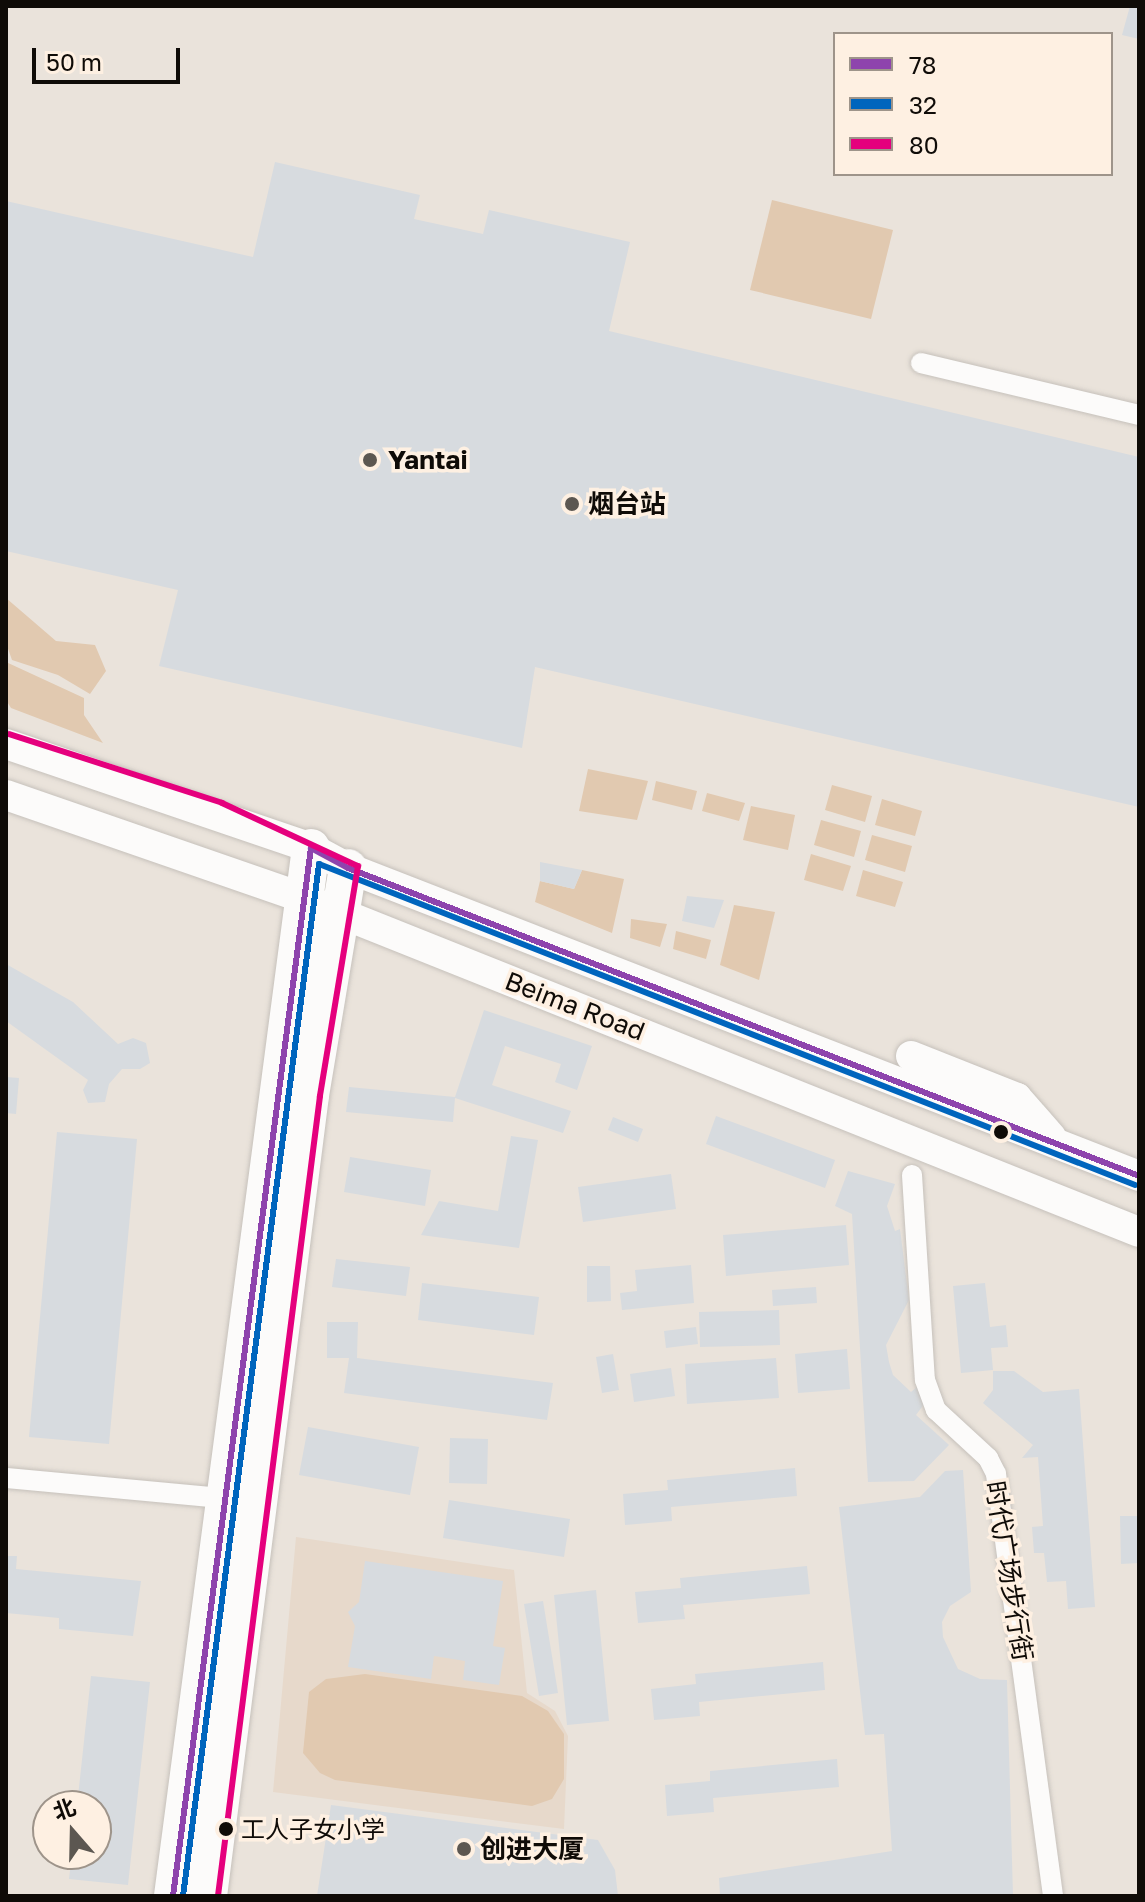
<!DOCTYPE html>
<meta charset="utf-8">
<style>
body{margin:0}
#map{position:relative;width:1145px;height:1902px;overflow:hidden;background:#eae3db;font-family:"Golos Text","Noto Sans SC",sans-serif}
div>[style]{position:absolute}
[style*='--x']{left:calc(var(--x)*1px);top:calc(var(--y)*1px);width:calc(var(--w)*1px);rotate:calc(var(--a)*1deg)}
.built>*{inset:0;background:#e7d9cb}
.green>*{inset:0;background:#e1c9b0}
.building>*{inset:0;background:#d7dbdf}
.roads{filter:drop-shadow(0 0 2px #c6c1bb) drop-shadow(0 0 2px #c6c1bb)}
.street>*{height:20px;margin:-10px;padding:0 10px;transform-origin:10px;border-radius:10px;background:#fcfbfa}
.secondary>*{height:30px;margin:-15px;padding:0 15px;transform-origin:15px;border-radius:15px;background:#fcfbfa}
.highway>*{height:38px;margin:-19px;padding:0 19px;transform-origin:19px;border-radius:19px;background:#fcfbfa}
.bus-1>*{height:6px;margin:-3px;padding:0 3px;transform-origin:3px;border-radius:3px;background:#8e44ad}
.bus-2>*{height:6px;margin:-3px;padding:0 3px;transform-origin:3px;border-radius:3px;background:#0065bd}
.bus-3>*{height:6px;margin:-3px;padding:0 3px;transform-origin:3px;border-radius:3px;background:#e5007d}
.dots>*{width:22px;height:22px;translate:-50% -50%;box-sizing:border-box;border:4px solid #fef0e2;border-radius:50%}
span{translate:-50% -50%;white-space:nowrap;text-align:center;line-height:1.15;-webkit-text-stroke:7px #fef0e2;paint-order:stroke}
.bus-label{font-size:24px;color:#0f0b07}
.left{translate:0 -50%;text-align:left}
.poi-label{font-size:26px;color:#0f0b07;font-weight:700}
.street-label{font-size:26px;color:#0f0b07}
.frame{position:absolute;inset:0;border:8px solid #0f0b07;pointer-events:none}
.legend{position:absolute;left:833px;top:32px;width:280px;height:144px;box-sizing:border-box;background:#fef0e2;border:2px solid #9e948a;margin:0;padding:10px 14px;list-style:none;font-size:24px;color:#0f0b07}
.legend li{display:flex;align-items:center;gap:16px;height:40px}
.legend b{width:40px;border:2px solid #9e948a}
.north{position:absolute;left:32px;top:1790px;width:80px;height:80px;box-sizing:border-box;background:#fef0e2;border:2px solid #9e948a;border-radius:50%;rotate:340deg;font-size:22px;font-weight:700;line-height:32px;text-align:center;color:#0f0b07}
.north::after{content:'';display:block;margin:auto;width:28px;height:36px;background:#5c5751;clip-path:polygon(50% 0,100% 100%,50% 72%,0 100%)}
.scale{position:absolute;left:32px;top:48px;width:148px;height:36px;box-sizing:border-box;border:4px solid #0f0b07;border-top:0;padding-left:10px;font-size:24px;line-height:28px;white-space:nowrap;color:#0f0b07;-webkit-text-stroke:6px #fef0e2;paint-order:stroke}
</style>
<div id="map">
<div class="built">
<i style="clip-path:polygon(296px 1537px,514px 1570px,527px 1693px,555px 1711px,568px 1736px,564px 1829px,273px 1792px)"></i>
</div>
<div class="green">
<i style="clip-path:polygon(772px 200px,893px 230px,871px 319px,750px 290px)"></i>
<i style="clip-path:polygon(6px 598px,56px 641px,95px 645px,106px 671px,90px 694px,58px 675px,12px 660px,6px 643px)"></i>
<i style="clip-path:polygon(6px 662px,84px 698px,84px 715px,103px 743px,11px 708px,6px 700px)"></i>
<i style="clip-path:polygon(588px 769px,648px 781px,637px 820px,579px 811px)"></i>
<i style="clip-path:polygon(656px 781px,697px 791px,692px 810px,652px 800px)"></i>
<i style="clip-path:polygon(832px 785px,872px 796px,865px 822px,825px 810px)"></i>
<i style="clip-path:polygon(707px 793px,745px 803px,739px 821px,702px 811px)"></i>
<i style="clip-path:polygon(882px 799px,922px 811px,915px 836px,875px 825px)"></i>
<i style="clip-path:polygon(751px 806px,795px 815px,788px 850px,743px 840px)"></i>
<i style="clip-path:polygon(821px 820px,861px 831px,854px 857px,814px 845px)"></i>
<i style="clip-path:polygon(872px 835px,912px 846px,905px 872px,865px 860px)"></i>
<i style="clip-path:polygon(811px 854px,851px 866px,843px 891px,804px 880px)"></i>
<i style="clip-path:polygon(582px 870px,624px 879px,612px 933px,535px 902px,540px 881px,574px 889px)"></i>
<i style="clip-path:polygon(863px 870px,903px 882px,895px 907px,856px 896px)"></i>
<i style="clip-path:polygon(734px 905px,775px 912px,759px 980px,720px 965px)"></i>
<i style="clip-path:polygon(631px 919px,667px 924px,660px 947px,630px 938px)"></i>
<i style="clip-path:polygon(676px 931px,711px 940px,706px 959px,673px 949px)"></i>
<i style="clip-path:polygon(365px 1674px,522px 1696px,548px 1711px,564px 1734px,564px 1779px,552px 1799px,532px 1806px,335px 1780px,320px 1773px,303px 1753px,309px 1692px,326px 1679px)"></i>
</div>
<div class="building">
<i style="clip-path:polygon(1130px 6px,1139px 6px,1139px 39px,1122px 35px)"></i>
<i style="clip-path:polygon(275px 162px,420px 195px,414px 219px,483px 234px,489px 210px,630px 242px,609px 331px,1139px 457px,1139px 807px,535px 667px,522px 748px,159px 666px,178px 590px,6px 551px,6px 201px,253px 257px)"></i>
<i style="clip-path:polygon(540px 862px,582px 870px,574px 889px,540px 881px)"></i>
<i style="clip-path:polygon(687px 896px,724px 900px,714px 928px,682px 921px)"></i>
<i style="clip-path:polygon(6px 964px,73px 1002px,118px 1044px,133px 1038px,146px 1043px,150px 1063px,140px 1069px,122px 1069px,109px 1084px,105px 1102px,88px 1103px,83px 1090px,88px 1080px,6px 1021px)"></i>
<i style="clip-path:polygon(484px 1010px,592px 1046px,577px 1090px,555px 1082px,561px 1064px,505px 1046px,492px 1085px,571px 1111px,563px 1133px,455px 1098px,453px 1122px,346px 1112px,349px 1087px,455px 1097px)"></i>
<i style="clip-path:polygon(6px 1077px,19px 1078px,16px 1114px,6px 1113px)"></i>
<i style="clip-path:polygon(716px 1116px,835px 1160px,825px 1188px,706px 1144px)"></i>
<i style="clip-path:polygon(613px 1117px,643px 1129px,638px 1142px,608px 1130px)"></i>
<i style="clip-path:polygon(57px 1132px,137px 1139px,109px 1444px,29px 1437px)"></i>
<i style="clip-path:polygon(511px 1136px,538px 1140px,519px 1248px,421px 1235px,439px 1201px,498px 1211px)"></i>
<i style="clip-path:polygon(350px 1157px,431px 1170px,425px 1206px,344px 1192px)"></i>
<i style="clip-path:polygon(848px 1171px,895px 1184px,887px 1206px,895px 1231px,900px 1229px,909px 1300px,886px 1345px,889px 1362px,893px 1375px,911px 1392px,917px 1387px,927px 1400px,916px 1415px,949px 1445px,914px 1481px,868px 1482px,852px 1214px,835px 1206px)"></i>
<i style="clip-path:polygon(671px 1174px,676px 1209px,583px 1222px,578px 1187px)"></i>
<i style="clip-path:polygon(846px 1225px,849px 1265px,726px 1276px,723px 1235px)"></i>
<i style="clip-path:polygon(336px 1259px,410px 1267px,406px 1296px,332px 1287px)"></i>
<i style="clip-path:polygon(691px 1265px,694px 1303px,622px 1310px,620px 1293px,637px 1291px,635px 1270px)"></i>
<i style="clip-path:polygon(587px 1266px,610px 1266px,611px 1301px,587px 1302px)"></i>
<i style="clip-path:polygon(422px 1283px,539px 1297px,534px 1335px,418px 1320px)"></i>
<i style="clip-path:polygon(985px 1283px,990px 1327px,1006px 1325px,1008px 1347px,991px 1348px,993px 1370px,961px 1373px,953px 1286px)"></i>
<i style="clip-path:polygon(816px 1287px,817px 1303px,773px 1306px,772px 1290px)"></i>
<i style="clip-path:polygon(779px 1310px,780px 1345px,700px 1347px,699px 1312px)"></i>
<i style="clip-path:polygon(327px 1322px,358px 1322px,357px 1358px,553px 1383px,547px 1420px,344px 1393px,349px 1358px,327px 1358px)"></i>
<i style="clip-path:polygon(696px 1327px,698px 1344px,666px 1348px,664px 1331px)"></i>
<i style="clip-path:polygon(847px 1349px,850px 1389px,798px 1393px,795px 1354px)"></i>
<i style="clip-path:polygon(613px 1354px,619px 1390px,602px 1393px,596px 1357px)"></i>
<i style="clip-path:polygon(776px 1358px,779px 1398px,687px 1404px,685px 1364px)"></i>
<i style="clip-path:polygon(671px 1368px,675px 1396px,634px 1402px,630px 1374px)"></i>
<i style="clip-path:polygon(993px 1371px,1014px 1371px,1043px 1392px,1079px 1389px,1095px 1607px,1068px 1609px,1066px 1581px,1047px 1582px,1044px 1553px,1034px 1553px,1032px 1527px,1043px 1526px,1038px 1457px,1022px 1458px,1033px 1445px,983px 1403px,993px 1390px)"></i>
<i style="clip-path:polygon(308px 1427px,419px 1447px,410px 1495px,299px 1475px)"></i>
<i style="clip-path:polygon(450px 1438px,488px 1439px,487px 1484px,449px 1483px)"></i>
<i style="clip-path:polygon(795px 1468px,797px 1496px,671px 1507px,672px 1521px,625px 1525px,623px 1494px,668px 1490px,667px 1480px)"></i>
<i style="clip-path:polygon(963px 1470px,971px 1592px,950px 1606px,942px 1622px,943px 1637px,958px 1669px,980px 1679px,1007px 1680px,1013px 1896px,720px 1896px,719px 1878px,892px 1851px,884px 1734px,865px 1735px,839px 1507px,920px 1497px,945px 1471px)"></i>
<i style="clip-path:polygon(449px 1500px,570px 1519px,564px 1557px,443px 1538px)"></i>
<i style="clip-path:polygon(1120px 1516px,1139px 1516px,1139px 1563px,1121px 1564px)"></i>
<i style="clip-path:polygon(6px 1556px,17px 1556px,16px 1569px,141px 1581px,133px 1636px,59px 1629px,59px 1618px,6px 1613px)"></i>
<i style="clip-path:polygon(365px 1561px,503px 1581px,493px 1646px,505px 1648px,499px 1685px,463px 1680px,465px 1661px,434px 1656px,431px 1679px,348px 1667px,355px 1626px,348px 1612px,359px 1602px)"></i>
<i style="clip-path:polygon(807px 1566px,810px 1594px,683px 1605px,685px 1619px,638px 1623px,635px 1592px,681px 1588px,680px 1578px)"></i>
<i style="clip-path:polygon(596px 1590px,609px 1721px,567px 1725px,554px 1595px)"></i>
<i style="clip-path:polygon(543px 1601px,558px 1693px,539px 1696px,524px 1604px)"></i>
<i style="clip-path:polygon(823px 1662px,825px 1690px,699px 1702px,700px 1716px,654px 1720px,651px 1689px,696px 1684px,695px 1674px)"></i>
<i style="clip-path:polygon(91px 1676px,150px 1682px,128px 1885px,69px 1879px,72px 1854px,96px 1854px,96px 1806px,77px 1806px)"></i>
<i style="clip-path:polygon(837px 1759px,839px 1787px,713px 1798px,714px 1812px,667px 1816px,665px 1785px,710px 1781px,710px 1771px)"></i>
<i style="clip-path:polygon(331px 1805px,598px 1840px,615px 1870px,618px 1896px,317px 1896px)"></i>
</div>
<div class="roads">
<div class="street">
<i style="--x:921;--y:363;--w:224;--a:13.4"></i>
<i style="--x:912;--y:1175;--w:205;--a:86.4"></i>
<i style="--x:925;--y:1380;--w:32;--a:70"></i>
<i style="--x:936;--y:1410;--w:71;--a:42.7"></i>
<i style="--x:988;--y:1458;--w:18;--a:63"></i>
<i style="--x:996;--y:1474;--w:426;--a:82.3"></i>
<i style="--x:6;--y:1478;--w:217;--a:5.3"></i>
</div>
<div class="secondary">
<i style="--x:6;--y:744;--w:322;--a:18.8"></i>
<i style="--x:311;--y:848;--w:42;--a:28.4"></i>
<i style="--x:348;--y:868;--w:849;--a:21.27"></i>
<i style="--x:6;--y:795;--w:311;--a:19.1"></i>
<i style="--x:300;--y:897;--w:903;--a:21.77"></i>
<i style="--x:911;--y:1056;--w:114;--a:21.6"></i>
<i style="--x:1017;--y:1098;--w:52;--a:48.9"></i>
</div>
<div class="highway">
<i style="--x:173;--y:1896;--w:1057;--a:-82.5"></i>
<i style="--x:208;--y:1896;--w:807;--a:-82.74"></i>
<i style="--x:310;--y:1095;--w:230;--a:-80.5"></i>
</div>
</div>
<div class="bus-1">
<i style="--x:173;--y:1896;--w:1057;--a:-82.5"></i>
<i style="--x:311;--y:848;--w:42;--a:28.4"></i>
<i style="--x:348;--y:868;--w:849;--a:21.27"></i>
</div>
<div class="bus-2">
<i style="--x:183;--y:1896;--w:1041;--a:-82.49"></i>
<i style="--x:319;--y:864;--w:877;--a:21.47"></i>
</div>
<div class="bus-3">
<i style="--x:9;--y:734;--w:224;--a:17.9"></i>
<i style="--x:222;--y:803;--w:150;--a:24.9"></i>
<i style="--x:358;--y:866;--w:233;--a:99.4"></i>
<i style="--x:320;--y:1096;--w:806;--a:97.27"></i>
</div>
<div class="dots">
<i style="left:370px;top:460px;background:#5c5751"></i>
<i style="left:572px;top:504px;background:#5c5751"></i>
<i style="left:1001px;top:1132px;background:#0f0b07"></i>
<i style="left:226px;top:1829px;background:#0f0b07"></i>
<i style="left:464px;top:1849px;background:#5c5751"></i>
</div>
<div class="bus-label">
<span class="left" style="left:241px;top:1829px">工人子女小学</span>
</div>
<div class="poi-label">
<span class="left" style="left:388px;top:460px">Yantai</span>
<span class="left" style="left:588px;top:504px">烟台站</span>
<span class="left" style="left:480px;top:1849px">创进大厦</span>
</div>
<div class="street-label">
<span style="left:575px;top:1006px;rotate:21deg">Beima Road</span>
<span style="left:1009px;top:1571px;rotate:81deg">时代广场步行街</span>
</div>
<div class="frame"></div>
<ul class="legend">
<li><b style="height:10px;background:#8e44ad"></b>78</li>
<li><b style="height:10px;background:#0065bd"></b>32</li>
<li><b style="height:10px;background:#e5007d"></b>80</li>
</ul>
<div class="north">北</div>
<div class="scale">50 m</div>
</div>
